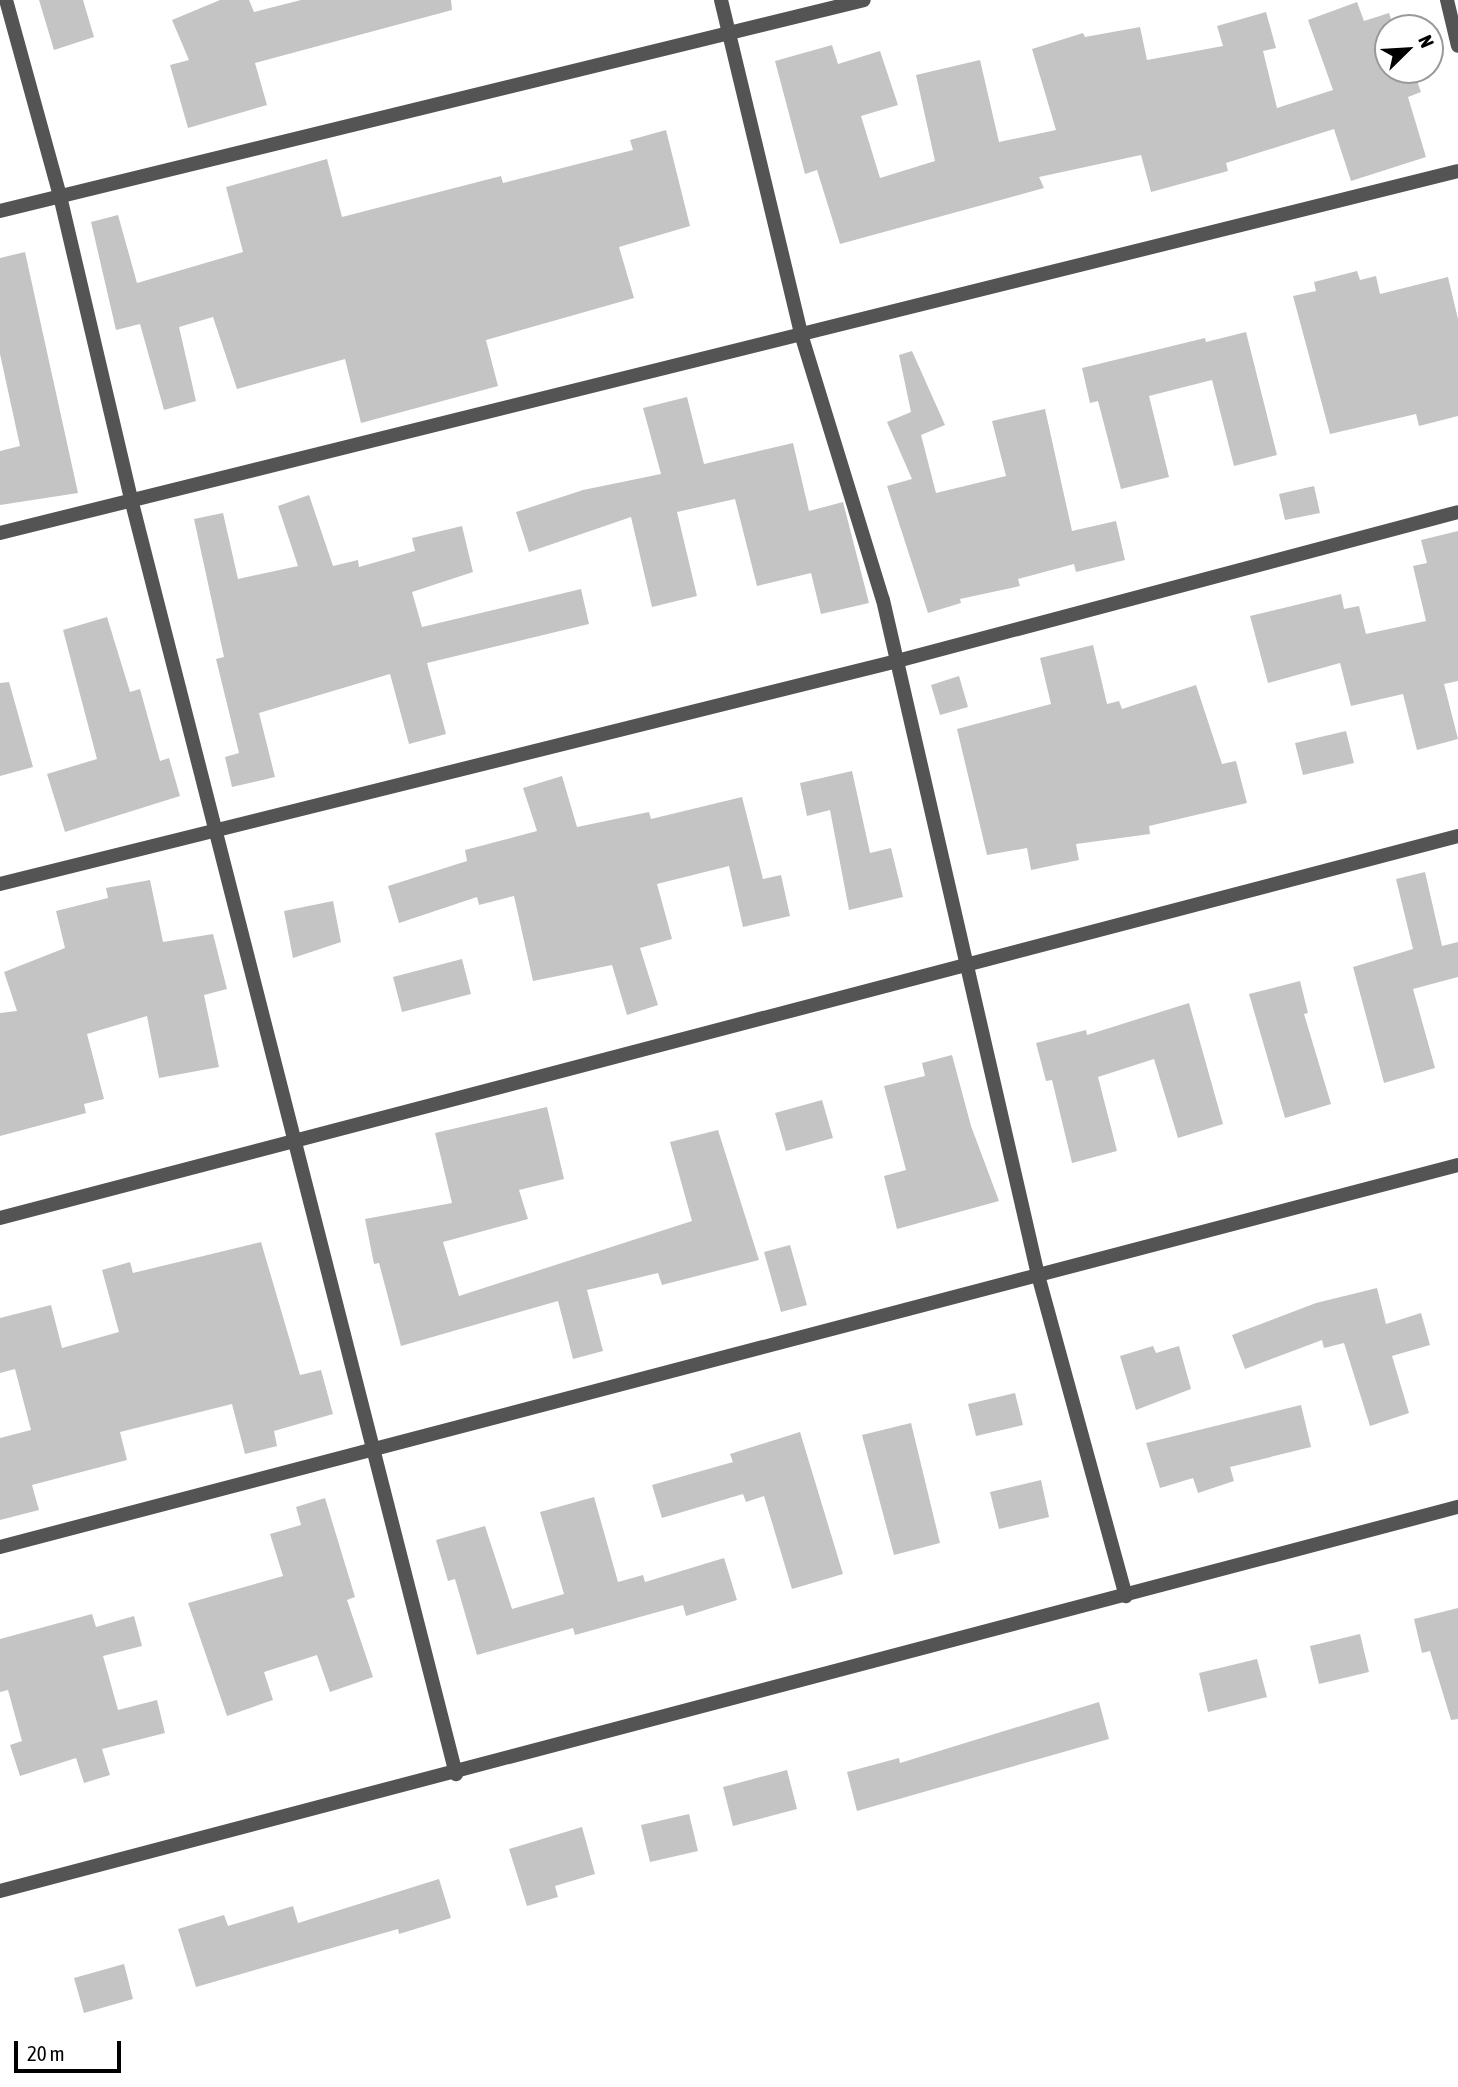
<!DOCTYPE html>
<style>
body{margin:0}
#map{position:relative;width:1458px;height:2087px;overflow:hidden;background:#fff;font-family:"Asap Condensed",sans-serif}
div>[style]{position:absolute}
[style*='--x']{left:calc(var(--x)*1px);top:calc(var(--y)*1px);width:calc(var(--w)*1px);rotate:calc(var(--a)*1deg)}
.building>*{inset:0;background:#c4c4c4}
.minor>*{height:14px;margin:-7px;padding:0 7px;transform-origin:7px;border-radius:7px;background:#545454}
span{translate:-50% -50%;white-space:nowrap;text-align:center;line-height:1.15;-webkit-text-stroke:6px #fff;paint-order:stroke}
.north{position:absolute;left:1374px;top:14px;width:70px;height:70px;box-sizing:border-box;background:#fff;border:2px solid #999;border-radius:50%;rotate:66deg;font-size:19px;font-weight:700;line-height:28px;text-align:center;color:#000}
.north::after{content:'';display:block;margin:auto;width:24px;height:32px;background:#000;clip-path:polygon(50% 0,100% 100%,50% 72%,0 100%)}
.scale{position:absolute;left:14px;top:2041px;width:107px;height:32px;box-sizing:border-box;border:4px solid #000;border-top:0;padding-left:9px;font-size:21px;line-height:24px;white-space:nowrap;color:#000;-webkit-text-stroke:5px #fff;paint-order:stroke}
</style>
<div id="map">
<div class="building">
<i style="clip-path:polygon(39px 0,83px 0,94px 37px,54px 50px)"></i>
<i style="clip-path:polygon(220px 0,249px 0,254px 12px,301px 0,451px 0,452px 10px,255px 63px,267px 105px,188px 128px,170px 65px,189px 60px,172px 20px)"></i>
<i style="clip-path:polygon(1357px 2px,1364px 21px,1389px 13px,1394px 28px,1388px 28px,1388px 70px,1413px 70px,1421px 92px,1408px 97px,1426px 157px,1351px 181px,1334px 129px,1226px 163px,1228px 171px,1151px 192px,1141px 155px,1039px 177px,1044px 188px,840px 244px,817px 170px,805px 174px,775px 61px,832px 45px,838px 64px,880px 51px,898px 105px,861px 116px,880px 178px,935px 161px,916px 75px,980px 60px,999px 142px,1056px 130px,1032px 49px,1083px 33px,1085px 37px,1140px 27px,1147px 60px,1223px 46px,1217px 26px,1266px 12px,1276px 48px,1263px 51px,1277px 108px,1333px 90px,1308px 20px)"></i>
<i style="clip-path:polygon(666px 130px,690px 226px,619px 247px,634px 298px,486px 340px,498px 386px,361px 423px,345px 359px,237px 389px,213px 317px,179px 327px,196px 401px,164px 410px,140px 324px,116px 330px,91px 222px,118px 215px,137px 283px,243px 252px,226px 187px,327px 159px,342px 217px,501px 176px,503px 183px,633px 150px,630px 140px)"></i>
<i style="clip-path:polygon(25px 252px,78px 493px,0 505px,0 451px,20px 446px,0 354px,0 258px)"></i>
<i style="clip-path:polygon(1357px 271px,1360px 280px,1376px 276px,1380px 294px,1448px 277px,1458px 319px,1458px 416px,1419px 426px,1416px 414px,1330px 434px,1293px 296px,1316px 291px,1314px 282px)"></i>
<i style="clip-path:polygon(1246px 332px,1277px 455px,1234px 466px,1212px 380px,1149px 396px,1169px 477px,1121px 489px,1098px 401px,1090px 403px,1082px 368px,1205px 338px,1206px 342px)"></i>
<i style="clip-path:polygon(912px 351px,945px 425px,921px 435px,936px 493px,1006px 476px,992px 421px,1045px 409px,1072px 531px,1116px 521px,1125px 560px,1076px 572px,1074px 564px,1018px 579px,1020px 586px,960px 599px,961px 603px,928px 613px,887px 486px,912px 479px,887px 422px,911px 412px,899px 355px)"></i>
<i style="clip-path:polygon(687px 397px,704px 464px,793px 443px,809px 511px,843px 502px,869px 603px,821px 614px,811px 573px,757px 586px,735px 499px,677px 512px,697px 596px,652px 607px,631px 517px,529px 552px,516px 512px,583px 490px,661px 474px,643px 408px)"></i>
<i style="clip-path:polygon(1314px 486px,1320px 513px,1285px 520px,1279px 494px)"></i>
<i style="clip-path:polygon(309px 495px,333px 566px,358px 560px,359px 567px,415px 551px,412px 538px,462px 526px,473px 572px,412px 592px,422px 627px,581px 589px,589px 624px,427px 663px,446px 734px,409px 744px,390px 674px,259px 713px,275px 777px,232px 787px,225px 757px,239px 753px,216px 659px,224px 657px,194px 519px,223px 513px,238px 579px,298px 566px,278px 506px)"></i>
<i style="clip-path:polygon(1458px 531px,1458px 681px,1444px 684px,1458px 739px,1417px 750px,1403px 694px,1351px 706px,1340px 663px,1268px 683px,1250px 616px,1341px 594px,1344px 609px,1359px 606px,1366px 634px,1426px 621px,1413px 566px,1427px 563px,1421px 540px)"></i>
<i style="clip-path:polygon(107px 617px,130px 692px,140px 689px,160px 761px,169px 758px,180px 796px,65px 832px,47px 774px,97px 759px,63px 630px)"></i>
<i style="clip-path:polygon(1093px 645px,1107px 704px,1119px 701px,1122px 709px,1196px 685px,1222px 764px,1236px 761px,1247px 803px,1149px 826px,1150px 834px,1076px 844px,1079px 860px,1031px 870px,1027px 848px,987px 855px,957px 729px,1051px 704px,1040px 658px)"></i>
<i style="clip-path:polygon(959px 676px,968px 707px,940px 715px,931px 685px)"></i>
<i style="clip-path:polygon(9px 682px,33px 767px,0 776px,0 683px)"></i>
<i style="clip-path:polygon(1346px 731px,1354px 763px,1303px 775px,1295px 743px)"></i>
<i style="clip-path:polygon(852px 771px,870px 853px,891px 848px,903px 897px,849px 910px,830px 810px,807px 816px,800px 783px)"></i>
<i style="clip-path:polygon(562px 776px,577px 827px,649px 812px,651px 819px,742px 797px,763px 879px,781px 875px,790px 916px,743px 927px,729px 866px,657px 884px,672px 939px,640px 948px,658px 1005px,627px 1015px,612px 965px,533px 981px,514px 896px,479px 905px,477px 897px,399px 923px,388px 886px,467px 861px,465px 850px,537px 831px,523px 788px)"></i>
<i style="clip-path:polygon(1425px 872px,1442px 946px,1458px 942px,1458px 977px,1413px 989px,1435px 1068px,1384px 1083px,1353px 967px,1413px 949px,1396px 879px)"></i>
<i style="clip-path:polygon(150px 880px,163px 942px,213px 934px,227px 989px,204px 995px,219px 1067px,159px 1078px,147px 1016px,87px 1034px,104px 1099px,84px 1104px,86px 1113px,0 1136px,0 1013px,17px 1011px,4px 972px,65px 948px,56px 911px,108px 898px,106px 888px)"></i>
<i style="clip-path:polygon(333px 901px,341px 942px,293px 958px,284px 911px)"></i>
<i style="clip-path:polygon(462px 959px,471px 994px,402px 1012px,393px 977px)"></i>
<i style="clip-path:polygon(1300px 981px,1308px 1013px,1304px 1014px,1331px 1104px,1285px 1118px,1249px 994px)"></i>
<i style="clip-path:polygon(1189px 1003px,1223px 1124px,1178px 1138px,1154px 1059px,1098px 1077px,1117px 1151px,1072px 1163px,1052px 1080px,1046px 1081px,1036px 1043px,1086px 1030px,1087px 1035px)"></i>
<i style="clip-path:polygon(952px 1055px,971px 1126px,999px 1201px,897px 1229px,884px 1176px,906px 1170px,884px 1086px,925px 1076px,922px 1063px)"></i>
<i style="clip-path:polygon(822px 1100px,833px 1138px,786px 1151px,775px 1113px)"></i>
<i style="clip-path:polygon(547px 1107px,564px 1179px,519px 1190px,528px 1219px,443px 1242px,459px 1296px,692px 1221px,670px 1142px,718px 1130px,759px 1260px,662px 1285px,658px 1273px,587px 1290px,603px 1351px,573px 1359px,558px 1301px,401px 1346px,379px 1263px,374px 1264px,365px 1219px,452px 1203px,435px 1133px)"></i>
<i style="clip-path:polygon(261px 1242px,300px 1375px,321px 1370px,333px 1414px,274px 1431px,277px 1446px,245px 1454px,232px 1404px,120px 1432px,127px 1460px,32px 1485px,39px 1510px,0 1520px,0 1438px,31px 1430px,15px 1369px,0 1373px,0 1318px,51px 1305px,62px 1348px,119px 1332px,102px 1270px,130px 1262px,133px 1273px)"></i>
<i style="clip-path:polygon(790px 1245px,807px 1305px,781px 1312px,764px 1252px)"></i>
<i style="clip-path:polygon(1377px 1288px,1386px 1324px,1421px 1313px,1430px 1345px,1392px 1356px,1409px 1413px,1370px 1426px,1344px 1343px,1324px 1348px,1322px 1340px,1245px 1369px,1232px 1335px,1316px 1303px)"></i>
<i style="clip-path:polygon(1153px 1346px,1156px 1353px,1179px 1346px,1191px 1389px,1136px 1410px,1120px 1356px)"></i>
<i style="clip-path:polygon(1015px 1393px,1023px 1425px,976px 1436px,968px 1404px)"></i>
<i style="clip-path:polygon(1301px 1405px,1311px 1447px,1230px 1467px,1234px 1481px,1198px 1493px,1193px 1478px,1160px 1488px,1146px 1443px)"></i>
<i style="clip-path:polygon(911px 1423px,940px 1543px,894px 1555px,862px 1435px)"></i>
<i style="clip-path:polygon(800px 1432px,843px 1574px,792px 1589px,764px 1496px,746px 1502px,743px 1494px,662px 1518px,652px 1485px,733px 1462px,730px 1454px)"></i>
<i style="clip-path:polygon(1041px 1480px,1049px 1517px,999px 1529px,990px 1492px)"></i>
<i style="clip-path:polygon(594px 1497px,618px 1582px,643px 1575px,645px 1582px,724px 1558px,737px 1600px,686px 1616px,683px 1605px,575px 1635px,573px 1628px,477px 1655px,455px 1579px,448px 1581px,436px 1540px,485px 1526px,512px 1609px,564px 1594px,540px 1512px)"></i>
<i style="clip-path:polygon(325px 1498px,355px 1597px,347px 1600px,373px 1677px,330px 1692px,317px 1655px,264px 1672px,273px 1700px,227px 1716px,188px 1603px,283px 1576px,270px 1534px,301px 1525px,296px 1507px)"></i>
<i style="clip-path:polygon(1458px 1608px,1458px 1719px,1451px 1720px,1430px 1651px,1422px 1653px,1414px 1619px)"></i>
<i style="clip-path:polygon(92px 1614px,96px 1627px,134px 1616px,142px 1646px,103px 1656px,118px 1710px,157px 1700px,165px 1733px,102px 1749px,110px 1775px,84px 1783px,76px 1758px,20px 1776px,10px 1745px,22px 1741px,8px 1690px,0 1692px,0 1639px)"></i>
<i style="clip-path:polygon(1360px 1634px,1369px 1672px,1319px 1684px,1310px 1646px)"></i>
<i style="clip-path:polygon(1257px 1659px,1267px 1697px,1208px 1712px,1199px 1673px)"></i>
<i style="clip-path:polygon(1099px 1702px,1109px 1739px,857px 1811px,847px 1772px,899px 1758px,900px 1763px)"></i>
<i style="clip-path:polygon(787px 1770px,797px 1809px,733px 1826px,723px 1787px)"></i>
<i style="clip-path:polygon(689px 1814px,698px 1851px,650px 1862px,641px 1825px)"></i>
<i style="clip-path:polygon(582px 1827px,595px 1874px,555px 1886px,558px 1897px,527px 1906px,509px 1849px)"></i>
<i style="clip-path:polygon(439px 1879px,451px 1918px,399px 1934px,398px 1929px,196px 1987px,178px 1929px,224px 1915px,228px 1926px,293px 1906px,298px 1923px)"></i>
<i style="clip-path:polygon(124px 1964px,133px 1999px,84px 2013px,74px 1978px)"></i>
</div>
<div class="minor">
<i style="--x:6;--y:0;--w:203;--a:74.6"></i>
<i style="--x:60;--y:196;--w:311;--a:76.8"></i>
<i style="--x:131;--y:499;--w:1316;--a:75.7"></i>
<i style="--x:721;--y:0;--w:343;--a:76.5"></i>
<i style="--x:801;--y:334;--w:278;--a:72.9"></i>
<i style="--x:883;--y:600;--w:693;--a:77.07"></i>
<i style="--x:1038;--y:1275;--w:333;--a:74.7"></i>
<i style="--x:1447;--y:0;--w:47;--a:76.6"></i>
<i style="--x:0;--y:211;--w:889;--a:-13.72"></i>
<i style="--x:0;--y:533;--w:1502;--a:-13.94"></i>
<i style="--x:0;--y:884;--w:924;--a:-13.96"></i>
<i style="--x:897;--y:661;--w:580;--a:-14.87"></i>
<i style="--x:0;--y:1218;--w:1507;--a:-14.68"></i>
<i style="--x:0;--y:1547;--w:1507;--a:-14.68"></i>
<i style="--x:0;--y:1891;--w:1508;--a:-14.76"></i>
</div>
<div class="north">N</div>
<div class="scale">20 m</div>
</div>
